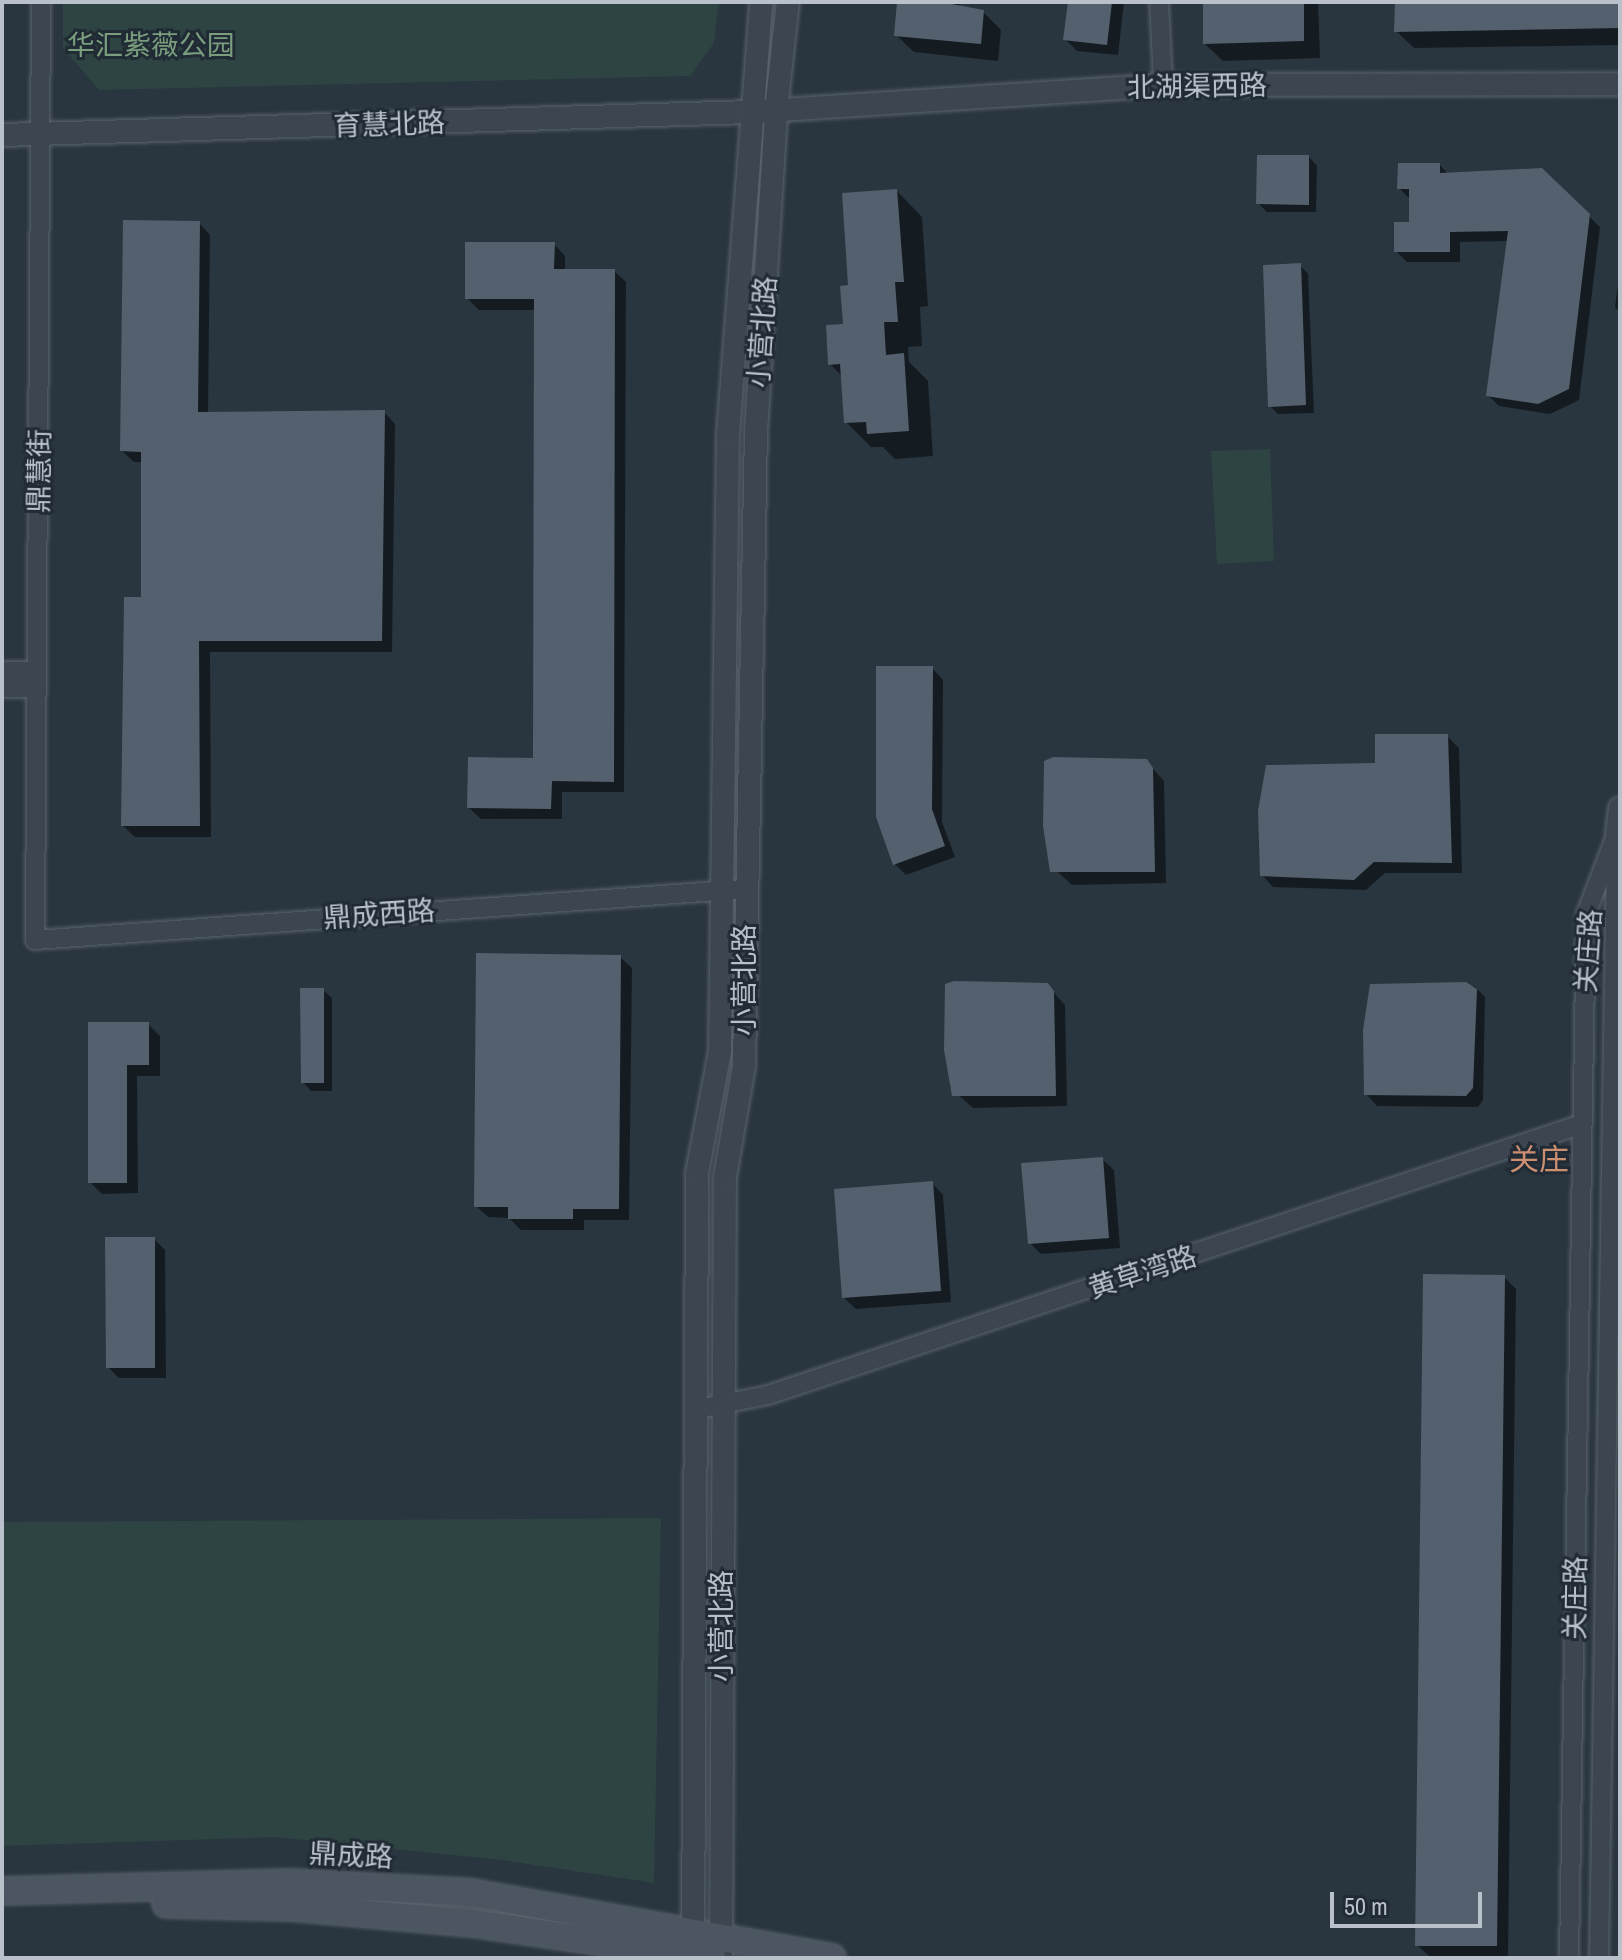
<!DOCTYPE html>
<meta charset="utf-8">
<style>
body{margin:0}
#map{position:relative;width:1622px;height:1960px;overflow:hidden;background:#29353f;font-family:"Archivo Narrow","Noto Sans SC",sans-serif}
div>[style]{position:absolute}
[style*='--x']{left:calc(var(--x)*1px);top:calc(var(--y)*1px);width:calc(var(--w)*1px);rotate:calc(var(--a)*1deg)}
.green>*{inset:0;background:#2e4442}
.shadow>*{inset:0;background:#0007}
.building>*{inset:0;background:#54606d}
.roads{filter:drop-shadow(0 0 2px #5a646d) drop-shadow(0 0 2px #5a646d)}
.minor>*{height:18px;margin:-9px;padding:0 9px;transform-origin:9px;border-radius:9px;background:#3d4650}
.tertiary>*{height:22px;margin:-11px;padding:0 11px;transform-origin:11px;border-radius:11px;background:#3d4650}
.secondary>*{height:26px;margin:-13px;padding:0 13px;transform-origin:13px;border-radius:13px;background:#4b5662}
span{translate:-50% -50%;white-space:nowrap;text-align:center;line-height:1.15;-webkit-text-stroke:6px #212b35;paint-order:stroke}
.park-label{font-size:28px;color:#7a9d7e}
.street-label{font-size:28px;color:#b9c1ca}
.neighbourhood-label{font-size:30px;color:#cd8f71}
.frame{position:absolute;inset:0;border:4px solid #b9c1ca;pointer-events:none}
.scale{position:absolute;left:1330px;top:1892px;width:152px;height:36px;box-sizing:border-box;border:4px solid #b9c1ca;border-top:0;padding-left:10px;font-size:24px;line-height:28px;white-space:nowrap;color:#b9c1ca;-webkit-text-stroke:6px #212b35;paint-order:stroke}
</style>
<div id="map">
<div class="green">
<i style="clip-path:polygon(63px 2px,719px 2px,714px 43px,690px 76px,99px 90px,63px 48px)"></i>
<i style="clip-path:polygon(1270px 449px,1274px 561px,1217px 564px,1211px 451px)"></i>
<i style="clip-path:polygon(661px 1518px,654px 1883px,502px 1860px,275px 1837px,2px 1846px,4px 1522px)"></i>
</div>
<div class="shadow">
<i style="clip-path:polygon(899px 2px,960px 2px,959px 10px,983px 12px,1001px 30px,998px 61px,914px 52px,896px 35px)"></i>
<i style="clip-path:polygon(1070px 2px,1124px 2px,1118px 55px,1077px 51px,1065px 39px)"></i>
<i style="clip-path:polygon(1205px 2px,1318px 2px,1320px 58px,1223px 61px,1205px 44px)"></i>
<i style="clip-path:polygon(1397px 2px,1620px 2px,1620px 45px,1414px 48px,1396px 31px)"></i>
<i style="clip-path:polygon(1309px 157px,1317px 166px,1316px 212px,1267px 212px,1258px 203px)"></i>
<i style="clip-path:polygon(1440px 165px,1449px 175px,1542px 170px,1600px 227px,1579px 400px,1550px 414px,1499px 406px,1488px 395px,1508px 241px,1460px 242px,1460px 262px,1407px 262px,1396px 251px,1411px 224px,1411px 200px,1399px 188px)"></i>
<i style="clip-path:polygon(897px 191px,922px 217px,928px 306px,920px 307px,922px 346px,908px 347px,909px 362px,928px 381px,933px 456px,895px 459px,883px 447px,871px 447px,846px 422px,843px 377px,830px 364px,845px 326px,850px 287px)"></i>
<i style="clip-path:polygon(199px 223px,210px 235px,208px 413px,384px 412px,395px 424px,392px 652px,210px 652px,211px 837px,135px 837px,123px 826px,143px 599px,143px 462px,134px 462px,122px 451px)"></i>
<i style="clip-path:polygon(554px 244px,565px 256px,565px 271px,614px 271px,626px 282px,624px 792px,562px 792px,562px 819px,481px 819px,469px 808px,535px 760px,536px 310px,479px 310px,467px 298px)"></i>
<i style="clip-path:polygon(1300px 265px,1308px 274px,1314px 413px,1278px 414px,1270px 406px)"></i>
<i style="clip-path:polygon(1620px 270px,1620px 312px,1615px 307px)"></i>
<i style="clip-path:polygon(932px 668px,943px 680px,942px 822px,955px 857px,906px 875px,895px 864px)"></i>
<i style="clip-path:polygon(1447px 736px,1459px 748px,1462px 873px,1385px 873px,1366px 890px,1273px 887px,1262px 875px,1377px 765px)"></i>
<i style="clip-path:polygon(1146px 761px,1164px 781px,1166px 883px,1072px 885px,1049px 864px)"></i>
<i style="clip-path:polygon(620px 957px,632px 968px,629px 1220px,584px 1220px,584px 1230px,521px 1230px,509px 1218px,488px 1217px,476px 1206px)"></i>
<i style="clip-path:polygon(1047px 985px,1065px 1005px,1067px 1106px,973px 1108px,950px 1088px,947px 986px)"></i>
<i style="clip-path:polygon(1372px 986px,1474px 986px,1485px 997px,1483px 1100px,1478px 1107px,1377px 1106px,1366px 1094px)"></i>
<i style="clip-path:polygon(323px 990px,332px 998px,332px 1091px,311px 1091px,303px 1082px)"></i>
<i style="clip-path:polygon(90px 1024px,148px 1024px,160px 1036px,160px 1076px,137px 1076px,138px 1193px,102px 1194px,90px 1182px)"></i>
<i style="clip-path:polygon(1102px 1159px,1114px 1170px,1120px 1248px,1041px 1254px,1030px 1243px)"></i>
<i style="clip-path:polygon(932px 1183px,943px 1195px,951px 1302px,856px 1309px,844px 1298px)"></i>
<i style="clip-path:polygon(154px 1239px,165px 1250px,166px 1378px,119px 1378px,108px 1367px)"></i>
<i style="clip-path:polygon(1504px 1277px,1516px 1289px,1508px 1957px,1429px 1956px,1417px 1945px)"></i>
</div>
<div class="building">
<i style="clip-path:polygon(897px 2px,941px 2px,984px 10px,981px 44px,894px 36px)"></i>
<i style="clip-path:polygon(1068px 2px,1112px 2px,1107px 45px,1063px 40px)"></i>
<i style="clip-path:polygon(1203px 2px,1304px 2px,1304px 41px,1203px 44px)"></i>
<i style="clip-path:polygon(1395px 2px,1620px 2px,1620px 28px,1394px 32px)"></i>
<i style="clip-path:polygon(1257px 155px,1309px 155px,1309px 205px,1256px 204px)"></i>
<i style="clip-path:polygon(1398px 163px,1440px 163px,1440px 173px,1542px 168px,1590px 214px,1569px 389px,1538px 404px,1486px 396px,1508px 231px,1450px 232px,1450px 252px,1394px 252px,1394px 222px,1409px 222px,1409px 189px,1397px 189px)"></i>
<i style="clip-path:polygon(897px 189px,904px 282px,895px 282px,898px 322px,884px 322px,886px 355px,904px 353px,909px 431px,867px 434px,866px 422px,844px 423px,840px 364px,828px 365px,826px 325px,843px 324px,840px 286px,848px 285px,842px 193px)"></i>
<i style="clip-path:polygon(123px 220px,200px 221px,198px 412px,385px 410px,382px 641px,199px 641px,200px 826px,121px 826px,124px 597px,141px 597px,141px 452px,120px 451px)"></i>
<i style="clip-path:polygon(465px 242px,555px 242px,554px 269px,615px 269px,614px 782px,552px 781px,551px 809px,467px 808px,468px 757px,533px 758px,534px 299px,465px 299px)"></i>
<i style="clip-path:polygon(1301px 263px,1306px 405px,1268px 407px,1263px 265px)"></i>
<i style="clip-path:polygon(876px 666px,933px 666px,932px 809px,945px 846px,893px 865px,876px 817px)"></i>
<i style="clip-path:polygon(1375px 734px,1448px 734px,1452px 863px,1374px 862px,1354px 880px,1260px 876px,1258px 811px,1266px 765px,1375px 763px)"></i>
<i style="clip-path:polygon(1053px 757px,1147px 759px,1153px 768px,1155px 872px,1050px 872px,1043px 826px,1044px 761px)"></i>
<i style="clip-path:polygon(476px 953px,621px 955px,619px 1209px,573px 1209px,573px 1219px,508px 1219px,508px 1207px,474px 1207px)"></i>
<i style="clip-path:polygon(954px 981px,1048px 983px,1054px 991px,1056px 1096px,952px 1096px,944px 1050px,945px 984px)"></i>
<i style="clip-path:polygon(1466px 982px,1477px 989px,1473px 1088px,1466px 1096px,1364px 1095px,1363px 1030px,1370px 984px)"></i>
<i style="clip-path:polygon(300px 988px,324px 988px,324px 1083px,301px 1083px)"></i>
<i style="clip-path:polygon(88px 1022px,149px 1022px,149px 1065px,127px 1065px,127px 1183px,88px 1183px)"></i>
<i style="clip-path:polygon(1103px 1157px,1109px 1238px,1028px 1244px,1021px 1163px)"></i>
<i style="clip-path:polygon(933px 1181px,941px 1291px,842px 1298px,834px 1189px)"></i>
<i style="clip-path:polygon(105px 1237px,155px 1237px,155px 1368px,106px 1368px)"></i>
<i style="clip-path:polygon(1423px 1274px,1505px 1275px,1497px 1946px,1415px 1946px)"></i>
</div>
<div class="roads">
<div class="minor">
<i style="--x:41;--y:2;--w:938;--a:90.37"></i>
<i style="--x:35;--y:940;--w:711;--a:-4.11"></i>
<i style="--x:1159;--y:2;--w:83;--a:87.2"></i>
<i style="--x:2;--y:671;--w:35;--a:0"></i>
<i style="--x:2;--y:688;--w:35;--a:0"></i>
<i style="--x:699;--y:1409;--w:70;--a:-11.5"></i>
<i style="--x:768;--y:1395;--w:858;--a:-18.41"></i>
<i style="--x:1569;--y:1958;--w:1044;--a:-89.07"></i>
<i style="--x:1586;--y:914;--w:87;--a:-69.1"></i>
<i style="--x:1599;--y:1958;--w:1110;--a:-89.12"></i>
</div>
<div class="tertiary">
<i style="--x:2;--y:135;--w:747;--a:-1.76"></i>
<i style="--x:749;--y:112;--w:415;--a:-3.7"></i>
<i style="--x:1163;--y:85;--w:457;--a:-0.1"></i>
<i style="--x:1617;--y:833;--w:25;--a:-83"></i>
<i style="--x:693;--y:1949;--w:776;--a:-89.7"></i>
<i style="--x:697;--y:1173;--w:124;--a:-79.3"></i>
<i style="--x:720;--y:1051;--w:617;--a:-89.26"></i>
<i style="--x:728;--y:434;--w:433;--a:-85.6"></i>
<i style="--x:721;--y:1954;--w:777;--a:-89.71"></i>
<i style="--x:725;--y:1177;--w:113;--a:-80.3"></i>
<i style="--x:744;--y:1066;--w:634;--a:-88.92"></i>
<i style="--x:756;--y:432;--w:323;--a:-86.4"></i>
<i style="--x:776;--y:110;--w:109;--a:-83.7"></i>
</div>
<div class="secondary">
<i style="--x:2;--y:1891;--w:288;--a:-1.6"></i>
<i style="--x:290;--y:1883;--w:182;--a:3.1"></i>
<i style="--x:472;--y:1893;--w:366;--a:10.2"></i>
<i style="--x:166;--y:1904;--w:126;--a:1.4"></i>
<i style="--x:292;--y:1907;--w:181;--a:5.1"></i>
<i style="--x:472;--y:1923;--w:243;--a:8.3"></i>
</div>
</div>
<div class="park-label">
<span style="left:151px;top:45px">华汇紫薇公园</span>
</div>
<div class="street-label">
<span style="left:1197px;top:86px;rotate:-1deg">北湖渠西路</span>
<span style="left:389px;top:124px;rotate:-2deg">育慧北路</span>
<span style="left:762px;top:332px;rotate:-86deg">小营北路</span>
<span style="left:39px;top:471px;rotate:-89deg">鼎慧街</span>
<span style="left:379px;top:914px;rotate:-4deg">鼎成西路</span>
<span style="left:1588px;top:951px;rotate:-86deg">关庄路</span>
<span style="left:744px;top:980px;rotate:-90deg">小营北路</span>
<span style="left:1142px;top:1272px;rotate:-18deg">黄草湾路</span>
<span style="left:1575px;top:1598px;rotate:-89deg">关庄路</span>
<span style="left:721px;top:1626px;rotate:-90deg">小营北路</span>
<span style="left:351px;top:1855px;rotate:3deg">鼎成路</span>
</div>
<div class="neighbourhood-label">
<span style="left:1539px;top:1159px">关庄</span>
</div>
<div class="frame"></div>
<div class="scale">50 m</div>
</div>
